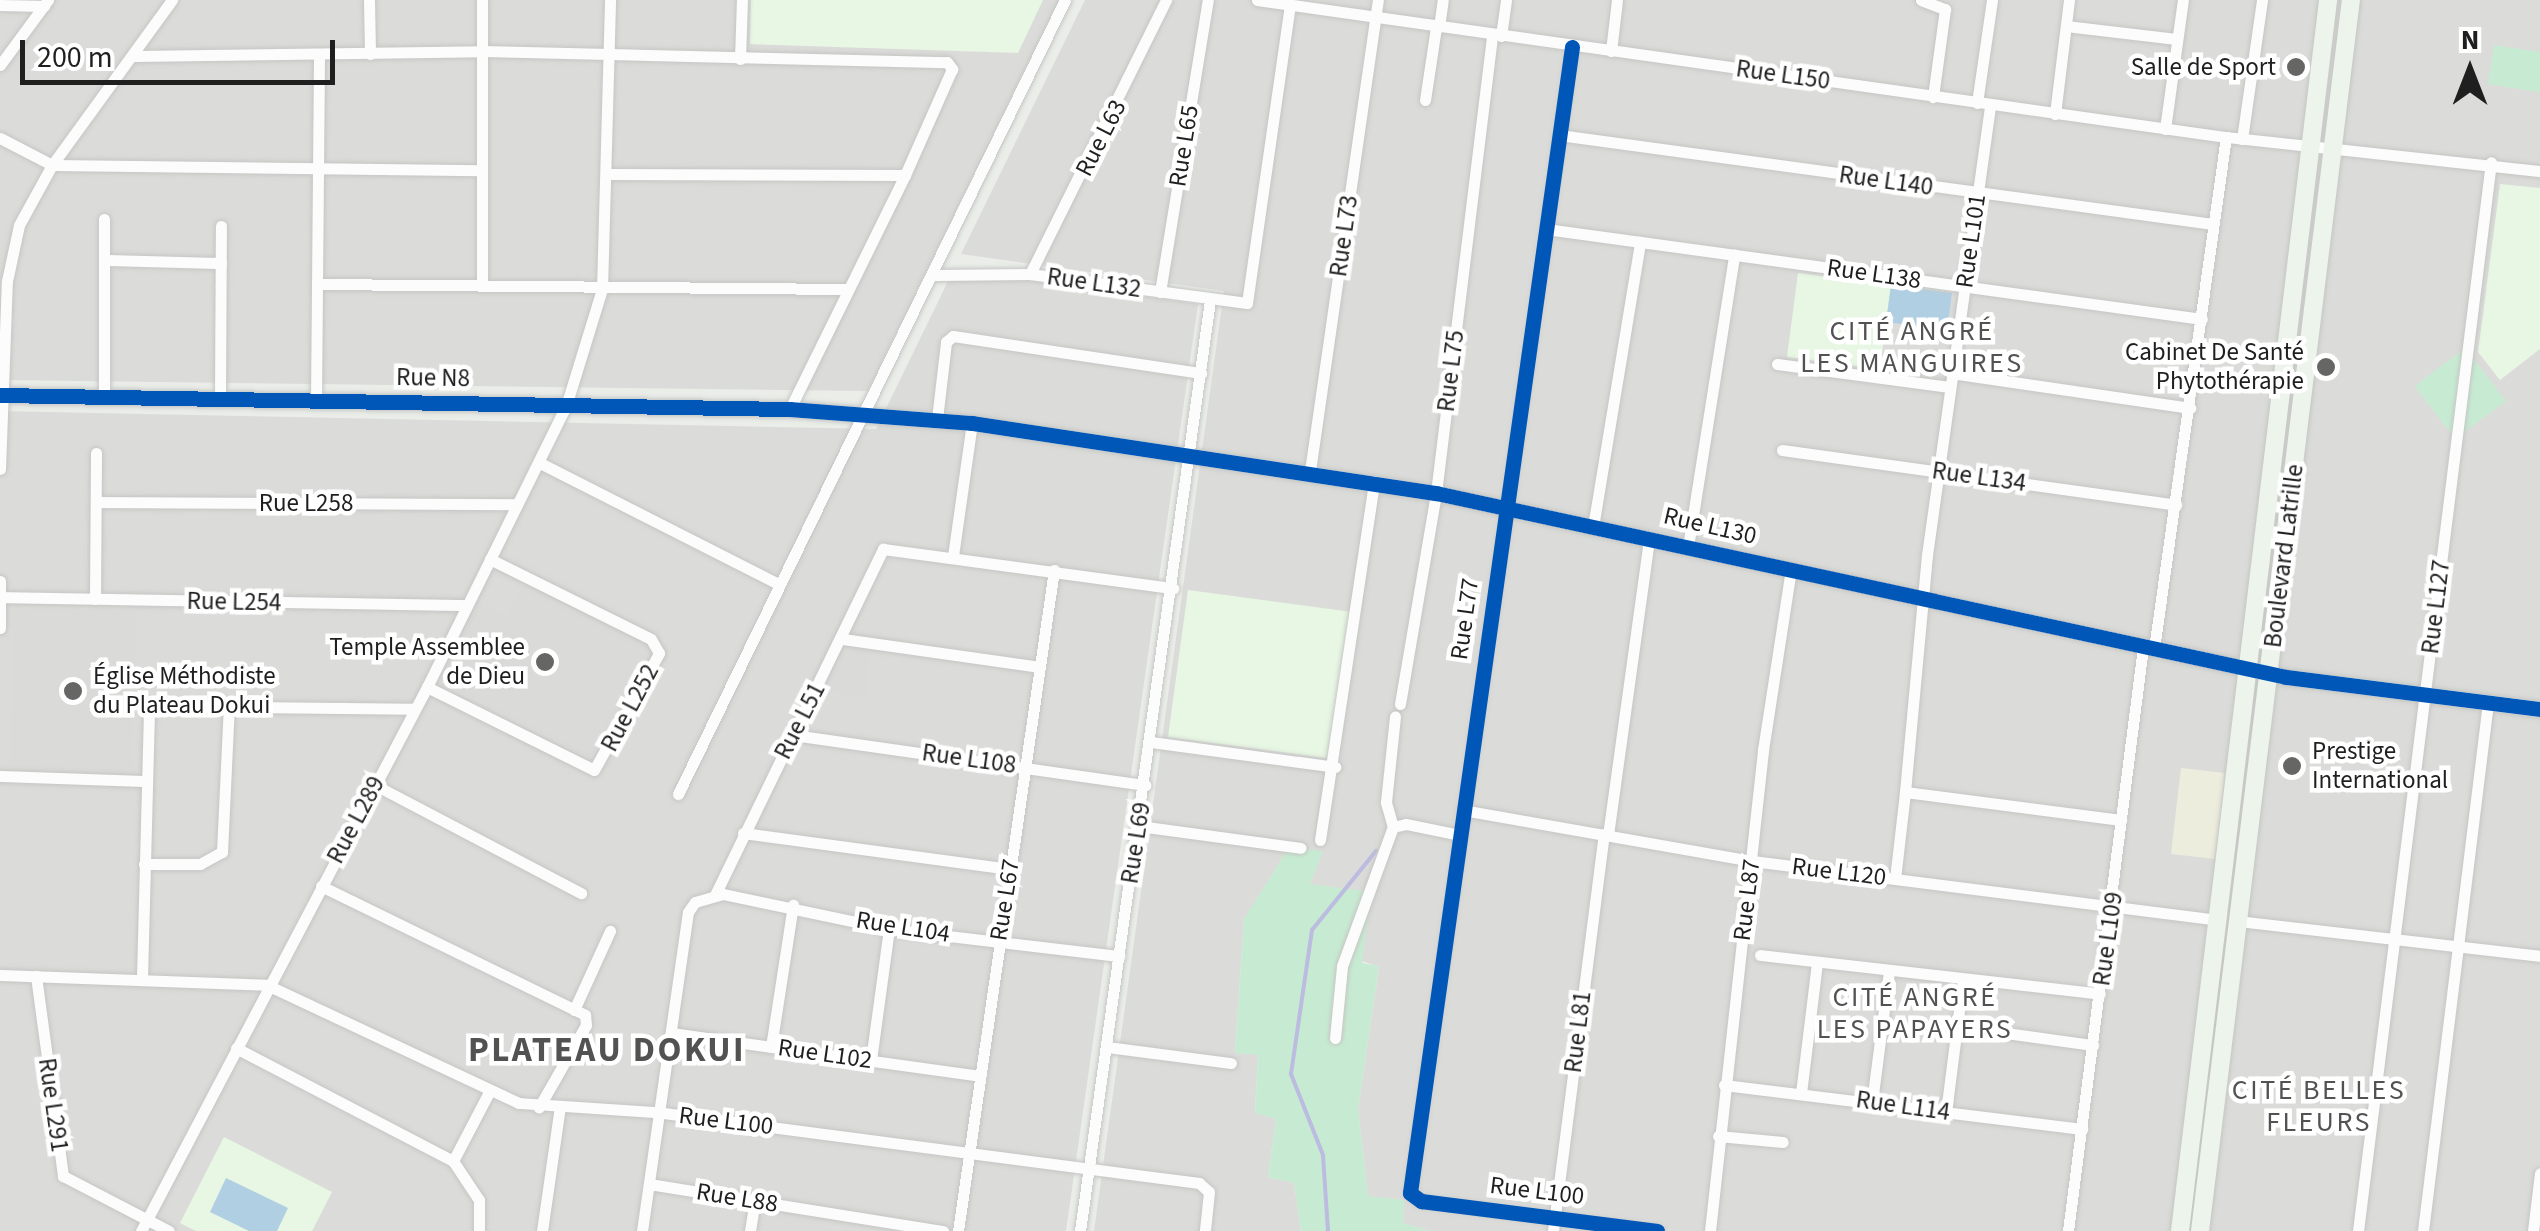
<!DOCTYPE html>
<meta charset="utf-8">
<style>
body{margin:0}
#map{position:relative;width:2540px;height:1231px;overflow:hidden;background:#eaede8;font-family:"Source Sans 3",sans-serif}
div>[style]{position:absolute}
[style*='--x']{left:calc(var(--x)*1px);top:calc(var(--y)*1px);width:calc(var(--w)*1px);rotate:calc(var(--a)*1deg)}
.residential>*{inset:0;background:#dbdcd9}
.commercial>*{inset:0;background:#ededdd}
.education>*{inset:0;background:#e7f7e3}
.religious>*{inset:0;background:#dadbd9}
.grass>*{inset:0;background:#c7ebd2}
.pitch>*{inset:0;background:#b1cfe3}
.parking>*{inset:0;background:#dbdcda}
.stream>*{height:4px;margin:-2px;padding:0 2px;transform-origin:2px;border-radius:2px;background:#bcbbe0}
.roads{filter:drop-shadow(0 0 2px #c5c6c4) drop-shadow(0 0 2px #c5c6c4)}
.minor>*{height:11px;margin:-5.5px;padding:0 5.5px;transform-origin:5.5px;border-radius:5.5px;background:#fcfcfc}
.tertiary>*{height:15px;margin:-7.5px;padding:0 7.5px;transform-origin:7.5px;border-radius:7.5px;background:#fcfcfc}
.secondary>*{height:18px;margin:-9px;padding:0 9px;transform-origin:9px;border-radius:9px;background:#ecf4eb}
.cycleway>*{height:15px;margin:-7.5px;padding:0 7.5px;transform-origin:7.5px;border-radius:7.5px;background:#0057b8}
.dots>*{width:28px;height:28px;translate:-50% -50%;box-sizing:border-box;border:5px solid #fff;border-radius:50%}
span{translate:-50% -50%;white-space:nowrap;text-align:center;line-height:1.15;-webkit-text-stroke:9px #fff;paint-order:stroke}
.poi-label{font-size:25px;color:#1f1f1f}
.right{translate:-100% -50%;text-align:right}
.left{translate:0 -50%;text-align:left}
.street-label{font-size:25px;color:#1f1f1f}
.neighbourhood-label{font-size:28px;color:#525252;letter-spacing:2.5px}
.district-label{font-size:35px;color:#525252;font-weight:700;letter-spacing:2.5px}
.north{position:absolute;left:2420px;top:20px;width:100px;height:100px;-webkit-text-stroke:8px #fff;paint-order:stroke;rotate:0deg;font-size:28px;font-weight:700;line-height:40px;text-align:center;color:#1f1f1f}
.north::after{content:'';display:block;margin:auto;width:35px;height:45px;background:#1f1f1f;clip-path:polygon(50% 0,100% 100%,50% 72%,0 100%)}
.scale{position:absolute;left:20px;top:40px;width:315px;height:45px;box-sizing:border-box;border:5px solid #1f1f1f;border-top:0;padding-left:12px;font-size:30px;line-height:35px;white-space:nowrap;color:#1f1f1f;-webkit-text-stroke:8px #fff;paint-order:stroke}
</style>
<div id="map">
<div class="residential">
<i style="clip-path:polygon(0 0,1059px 0,868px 391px,0 380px)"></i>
<i style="clip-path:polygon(1085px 0,2540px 0,2540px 1231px,1429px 1231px,1403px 1223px,1368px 1197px,1358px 1109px,1379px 967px,1244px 919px,1235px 1053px,1258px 1054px,1255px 1112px,1276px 1119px,1268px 1177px,1294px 1183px,1301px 1231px,1094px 1231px,1224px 291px,961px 254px)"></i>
<i style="clip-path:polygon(954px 269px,1198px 304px,1066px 1231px,0 1231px,0 411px,876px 429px)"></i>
</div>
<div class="commercial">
<i style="clip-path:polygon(2181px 768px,2225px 773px,2215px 859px,2171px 854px)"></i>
</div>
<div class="education">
<i style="clip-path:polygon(751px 0,1043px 0,1018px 53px,750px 44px)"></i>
<i style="clip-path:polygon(2500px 184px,2540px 188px,2540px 349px,2500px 380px,2478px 352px)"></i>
<i style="clip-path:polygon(1798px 273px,1891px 285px,1880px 369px,1787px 357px)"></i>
<i style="clip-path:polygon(1188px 590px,1352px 612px,1333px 759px,1168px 737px)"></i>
<i style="clip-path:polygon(224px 1137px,332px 1192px,312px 1231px,196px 1231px,180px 1223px)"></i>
</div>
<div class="religious">
<i style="clip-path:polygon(526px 580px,650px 644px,591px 758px,440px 680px,480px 603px,507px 617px)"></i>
<i style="clip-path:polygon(13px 609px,136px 612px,133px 772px,9px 769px)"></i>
<i style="clip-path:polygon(847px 648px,871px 651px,865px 697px,825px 692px)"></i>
</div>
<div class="grass">
<i style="clip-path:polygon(2494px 45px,2540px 52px,2540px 92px,2488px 84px)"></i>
<i style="clip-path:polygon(2465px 348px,2506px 401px,2455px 439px,2415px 386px)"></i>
<i style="clip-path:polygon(1289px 847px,1323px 851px,1310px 884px,1371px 892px,1362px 963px,1379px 966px,1358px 1109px,1368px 1196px,1404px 1200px,1403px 1223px,1429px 1231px,1301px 1231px,1294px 1183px,1268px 1177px,1276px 1119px,1255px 1113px,1258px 1055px,1235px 1053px,1244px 919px)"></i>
</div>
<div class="pitch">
<i style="clip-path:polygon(1891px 285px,1952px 293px,1947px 330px,1886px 322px)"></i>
<i style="clip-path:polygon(226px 1178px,288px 1208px,277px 1231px,249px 1231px,210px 1212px)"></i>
</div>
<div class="parking">
<i style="clip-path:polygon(60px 1188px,96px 1205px,93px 1231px,66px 1231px)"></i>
</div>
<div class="stream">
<i style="--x:1328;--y:1231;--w:76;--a:-93.8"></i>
<i style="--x:1323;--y:1155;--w:87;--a:-111.6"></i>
<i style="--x:1291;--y:1074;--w:146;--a:-81.7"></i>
<i style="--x:1312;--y:930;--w:102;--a:-51"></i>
</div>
<div class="roads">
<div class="minor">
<i style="--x:369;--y:0;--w:54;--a:88.9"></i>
<i style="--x:1257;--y:0;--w:979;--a:8.05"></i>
<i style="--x:2226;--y:137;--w:316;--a:6.2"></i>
<i style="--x:1921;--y:0;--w:26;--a:21"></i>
<i style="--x:1945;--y:9;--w:89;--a:97.8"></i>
<i style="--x:0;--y:5;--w:44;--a:1.3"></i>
<i style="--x:2066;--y:26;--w:111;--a:6.7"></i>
<i style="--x:1439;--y:27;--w:27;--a:-82"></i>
<i style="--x:1501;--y:36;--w:36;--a:-82"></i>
<i style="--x:1572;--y:47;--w:1157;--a:98.05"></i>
<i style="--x:1410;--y:1193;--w:14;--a:36"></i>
<i style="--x:1421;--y:1201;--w:238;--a:7.2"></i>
<i style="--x:1611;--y:51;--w:51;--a:-83.3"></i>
<i style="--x:135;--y:56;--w:348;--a:-0.8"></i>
<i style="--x:483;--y:51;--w:464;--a:1.4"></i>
<i style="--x:947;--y:62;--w:9;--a:54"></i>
<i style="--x:952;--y:69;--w:116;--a:113.9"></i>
<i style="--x:905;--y:175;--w:261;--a:116.2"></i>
<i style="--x:740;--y:59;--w:59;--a:-88.1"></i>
<i style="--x:0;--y:65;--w:81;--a:-53.6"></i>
<i style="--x:1425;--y:100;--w:74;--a:-81.4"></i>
<i style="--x:1977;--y:103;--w:104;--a:-81.7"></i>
<i style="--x:2055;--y:114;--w:115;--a:-83"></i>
<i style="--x:2165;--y:129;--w:130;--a:-82.1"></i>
<i style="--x:1559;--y:135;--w:660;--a:7.75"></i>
<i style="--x:0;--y:138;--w:59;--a:27.4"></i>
<i style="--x:52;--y:165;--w:429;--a:0.7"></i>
<i style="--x:2242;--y:139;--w:140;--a:-81.8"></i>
<i style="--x:608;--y:174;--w:297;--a:0.2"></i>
<i style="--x:104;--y:219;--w:178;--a:90"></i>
<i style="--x:1546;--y:229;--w:662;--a:7.81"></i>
<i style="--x:104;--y:260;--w:117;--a:1.5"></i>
<i style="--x:1030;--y:274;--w:306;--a:-63.6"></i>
<i style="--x:935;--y:275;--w:95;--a:-0.6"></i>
<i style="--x:1030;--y:274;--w:219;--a:7.6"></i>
<i style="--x:1247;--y:303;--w:300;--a:-81.8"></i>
<i style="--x:317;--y:284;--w:529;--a:0.54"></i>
<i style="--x:482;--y:285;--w:285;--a:-90"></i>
<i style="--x:1160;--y:292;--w:296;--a:-80.7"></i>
<i style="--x:1777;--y:364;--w:174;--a:7.6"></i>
<i style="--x:1951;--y:373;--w:242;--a:8.3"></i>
<i style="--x:220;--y:399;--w:173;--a:-89.7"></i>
<i style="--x:316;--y:401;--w:345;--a:-89.5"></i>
<i style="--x:937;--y:419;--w:78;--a:-83.3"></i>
<i style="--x:946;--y:342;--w:9;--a:-41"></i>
<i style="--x:953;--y:336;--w:251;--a:8.5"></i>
<i style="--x:1782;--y:450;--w:398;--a:7.9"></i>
<i style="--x:540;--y:463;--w:266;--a:26.9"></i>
<i style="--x:0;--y:469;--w:188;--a:-87.9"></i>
<i style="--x:7;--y:281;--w:57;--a:-77.9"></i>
<i style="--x:19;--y:225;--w:68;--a:-61.2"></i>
<i style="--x:52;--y:165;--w:204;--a:-54"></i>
<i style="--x:1310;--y:471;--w:476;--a:-81.8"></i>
<i style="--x:96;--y:502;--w:420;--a:0.3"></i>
<i style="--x:1593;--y:527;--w:289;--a:-80.6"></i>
<i style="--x:1688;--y:547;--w:296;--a:-81"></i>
<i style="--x:953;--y:556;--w:134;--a:-81.9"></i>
<i style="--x:0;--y:581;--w:47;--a:90"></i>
<i style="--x:0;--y:597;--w:467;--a:1"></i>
<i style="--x:95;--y:599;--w:146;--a:-89.6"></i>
<i style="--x:843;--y:639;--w:199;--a:8.1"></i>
<i style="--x:2154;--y:649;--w:517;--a:-82"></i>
<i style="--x:427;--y:687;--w:186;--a:26.4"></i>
<i style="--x:594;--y:770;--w:134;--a:-60.9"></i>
<i style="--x:659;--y:653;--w:16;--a:-120"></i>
<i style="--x:651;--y:639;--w:180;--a:-153.6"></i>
<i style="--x:1400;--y:704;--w:214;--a:-80.3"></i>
<i style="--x:1436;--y:493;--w:461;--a:-83"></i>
<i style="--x:793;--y:735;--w:356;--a:8.1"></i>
<i style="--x:1151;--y:742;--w:186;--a:7.7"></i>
<i style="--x:0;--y:776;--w:145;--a:2"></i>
<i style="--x:375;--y:785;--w:233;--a:27.7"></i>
<i style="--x:1905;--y:792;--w:238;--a:-84.7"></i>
<i style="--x:1927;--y:555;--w:455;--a:-82"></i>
<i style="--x:678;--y:794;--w:883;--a:-64.02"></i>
<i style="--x:1463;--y:810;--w:293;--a:10"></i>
<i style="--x:1752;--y:861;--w:470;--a:7.2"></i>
<i style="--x:1139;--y:826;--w:163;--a:7.7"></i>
<i style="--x:1393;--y:827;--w:26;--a:-106"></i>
<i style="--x:1386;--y:802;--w:86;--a:-84"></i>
<i style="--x:743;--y:833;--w:269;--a:7.7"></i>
<i style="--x:1608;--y:835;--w:300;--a:-82.1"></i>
<i style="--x:1320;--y:840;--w:363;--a:-81.4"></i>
<i style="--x:144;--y:864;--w:56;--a:0"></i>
<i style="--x:200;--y:864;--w:25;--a:-29"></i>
<i style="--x:222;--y:852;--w:147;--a:-87.3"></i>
<i style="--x:1895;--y:879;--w:88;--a:-83.4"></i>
<i style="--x:1905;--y:792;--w:218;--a:7.4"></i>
<i style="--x:321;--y:886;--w:294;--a:26"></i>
<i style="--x:585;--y:1015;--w:10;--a:84"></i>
<i style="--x:586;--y:1025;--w:95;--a:119.8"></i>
<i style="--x:715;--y:895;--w:385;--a:-64.1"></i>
<i style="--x:883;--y:549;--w:293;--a:7.7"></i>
<i style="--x:2238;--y:921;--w:304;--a:6.6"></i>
<i style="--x:1760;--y:955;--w:342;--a:6.5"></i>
<i style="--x:0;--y:975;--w:267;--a:2.1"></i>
<i style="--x:267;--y:985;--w:278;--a:25.1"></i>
<i style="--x:519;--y:1103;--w:137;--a:3.8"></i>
<i style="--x:656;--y:1112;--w:548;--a:7.45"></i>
<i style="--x:1199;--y:1183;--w:13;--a:42"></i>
<i style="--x:1209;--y:1192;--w:39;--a:96"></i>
<i style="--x:36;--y:976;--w:202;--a:82.3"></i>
<i style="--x:63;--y:1176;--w:119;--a:27.4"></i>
<i style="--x:142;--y:978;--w:272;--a:-88.5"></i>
<i style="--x:149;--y:706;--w:265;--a:0.6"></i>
<i style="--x:574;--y:1010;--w:87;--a:-65.5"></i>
<i style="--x:671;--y:1033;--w:312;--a:7.9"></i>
<i style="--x:2006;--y:1033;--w:88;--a:7.9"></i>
<i style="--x:1335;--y:1038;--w:72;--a:-84.4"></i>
<i style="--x:1342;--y:966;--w:148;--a:-69.9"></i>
<i style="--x:1393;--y:827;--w:13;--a:-13"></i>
<i style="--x:1406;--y:824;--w:55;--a:11.5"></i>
<i style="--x:771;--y:1047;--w:144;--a:-81.2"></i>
<i style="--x:1107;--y:1047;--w:125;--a:7.4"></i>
<i style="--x:236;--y:1048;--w:245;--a:27.5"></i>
<i style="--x:453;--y:1161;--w:47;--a:56.3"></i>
<i style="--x:479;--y:1200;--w:31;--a:90"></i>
<i style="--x:871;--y:1060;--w:132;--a:-82.2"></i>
<i style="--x:1724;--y:1085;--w:361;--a:7"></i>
<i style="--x:1801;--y:1093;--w:132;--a:-83"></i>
<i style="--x:1872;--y:1102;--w:132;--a:-82.6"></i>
<i style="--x:1946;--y:1112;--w:133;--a:-82.7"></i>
<i style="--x:1718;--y:1136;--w:65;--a:5.3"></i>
<i style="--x:453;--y:1161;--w:76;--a:-62.4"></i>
<i style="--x:649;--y:1184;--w:298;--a:9.1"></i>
<i style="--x:141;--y:1231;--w:615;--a:-62.27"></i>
<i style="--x:427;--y:687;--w:313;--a:-63.7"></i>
<i style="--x:566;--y:406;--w:122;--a:-72.9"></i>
<i style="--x:602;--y:289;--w:289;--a:-88.4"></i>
<i style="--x:542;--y:1231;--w:126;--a:-81.8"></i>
<i style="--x:642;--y:1231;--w:322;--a:-81.8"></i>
<i style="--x:688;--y:912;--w:12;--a:-55"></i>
<i style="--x:695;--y:902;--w:29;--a:-16"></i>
<i style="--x:723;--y:894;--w:170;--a:11.9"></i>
<i style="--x:889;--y:929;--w:232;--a:6.7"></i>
<i style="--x:750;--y:1231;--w:30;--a:-81"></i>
<i style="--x:958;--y:1231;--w:668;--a:-81.74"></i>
<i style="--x:1080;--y:1231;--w:940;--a:-82.05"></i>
<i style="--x:1553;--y:1231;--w:400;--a:-82.7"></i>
<i style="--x:1710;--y:1231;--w:484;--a:-83.7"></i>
<i style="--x:1763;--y:750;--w:182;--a:-81.2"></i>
<i style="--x:2068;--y:1231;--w:589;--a:-82.68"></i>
<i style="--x:2358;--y:1231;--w:1077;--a:-82.91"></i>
<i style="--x:2423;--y:1231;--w:533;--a:-82.99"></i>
<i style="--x:2533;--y:1231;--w:58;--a:-83.1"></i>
</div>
<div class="tertiary">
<i style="--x:0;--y:395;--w:790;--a:1.02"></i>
<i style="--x:790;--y:409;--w:183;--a:4.4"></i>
<i style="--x:972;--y:423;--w:469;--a:8.6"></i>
<i style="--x:1436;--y:493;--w:870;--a:12.21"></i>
<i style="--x:2286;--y:677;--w:256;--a:7.2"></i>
</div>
<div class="secondary">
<i style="--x:2180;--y:1231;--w:1240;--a:-83.14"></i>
<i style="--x:2200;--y:1231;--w:1240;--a:-83.01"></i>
</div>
</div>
<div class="cycleway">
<i style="--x:1572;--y:47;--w:1157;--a:98.05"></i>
<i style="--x:1410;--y:1193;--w:14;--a:36"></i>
<i style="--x:1421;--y:1201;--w:238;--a:7.2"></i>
<i style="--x:0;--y:395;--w:790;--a:1.02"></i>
<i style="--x:790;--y:409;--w:183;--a:4.4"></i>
<i style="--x:972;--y:423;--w:469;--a:8.6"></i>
<i style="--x:1436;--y:493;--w:870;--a:12.21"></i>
<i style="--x:2286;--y:677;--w:256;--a:7.2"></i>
</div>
<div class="dots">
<i style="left:2296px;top:67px;background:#666765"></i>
<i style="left:2326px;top:367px;background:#666765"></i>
<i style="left:545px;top:662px;background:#666765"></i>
<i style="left:73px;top:691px;background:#666765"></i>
<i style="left:2292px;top:766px;background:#666765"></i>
</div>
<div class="poi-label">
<span class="right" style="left:2276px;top:67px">Salle de Sport</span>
<span class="right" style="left:2304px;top:367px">Cabinet De Santé<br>Phytothérapie</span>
<span class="right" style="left:525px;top:662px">Temple Assemblee<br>de Dieu</span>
<span class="left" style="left:93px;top:691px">Église Méthodiste<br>du Plateau Dokui</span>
<span class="left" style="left:2312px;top:766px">Prestige<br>International</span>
</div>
<div class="street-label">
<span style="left:1783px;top:75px;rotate:8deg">Rue L150</span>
<span style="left:1101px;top:138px;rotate:-63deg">Rue L63</span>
<span style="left:1184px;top:146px;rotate:-81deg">Rue L65</span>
<span style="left:1886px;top:181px;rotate:8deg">Rue L140</span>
<span style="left:1344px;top:236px;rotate:-82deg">Rue L73</span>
<span style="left:1971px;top:241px;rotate:-82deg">Rue L101</span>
<span style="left:1874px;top:274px;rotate:8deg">Rue L138</span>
<span style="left:1094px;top:283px;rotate:8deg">Rue L132</span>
<span style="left:1451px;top:371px;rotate:-83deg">Rue L75</span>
<span style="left:433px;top:378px;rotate:1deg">Rue N8</span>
<span style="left:1979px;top:477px;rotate:8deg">Rue L134</span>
<span style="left:306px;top:503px">Rue L258</span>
<span style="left:1710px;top:526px;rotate:13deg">Rue L130</span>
<span style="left:2284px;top:556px;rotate:-83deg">Boulevard Latrille</span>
<span style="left:234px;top:602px;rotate:1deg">Rue L254</span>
<span style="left:2436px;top:607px;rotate:-83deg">Rue L127</span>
<span style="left:1465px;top:619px;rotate:-82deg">Rue L77</span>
<span style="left:630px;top:708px;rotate:-62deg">Rue L252</span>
<span style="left:800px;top:721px;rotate:-63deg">Rue L51</span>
<span style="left:969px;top:759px;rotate:8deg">Rue L108</span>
<span style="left:356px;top:820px;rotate:-62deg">Rue L289</span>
<span style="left:1136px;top:843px;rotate:-81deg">Rue L69</span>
<span style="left:1839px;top:872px;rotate:7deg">Rue L120</span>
<span style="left:1005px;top:900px;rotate:-81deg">Rue L67</span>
<span style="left:1747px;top:900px;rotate:-83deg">Rue L87</span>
<span style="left:903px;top:927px;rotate:9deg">Rue L104</span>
<span style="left:2108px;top:939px;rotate:-82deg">Rue L109</span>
<span style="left:1578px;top:1032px;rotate:-83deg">Rue L81</span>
<span style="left:825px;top:1054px;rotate:8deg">Rue L102</span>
<span style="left:53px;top:1105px;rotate:82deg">Rue L291</span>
<span style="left:1903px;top:1106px;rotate:8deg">Rue L114</span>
<span style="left:726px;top:1121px;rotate:7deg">Rue L100</span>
<span style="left:1537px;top:1191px;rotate:7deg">Rue L100</span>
<span style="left:737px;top:1198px;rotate:9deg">Rue L88</span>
</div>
<div class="neighbourhood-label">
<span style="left:1912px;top:347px">CITÉ ANGRÉ<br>LES MANGUIRES</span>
<span style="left:1915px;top:1013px">CITÉ ANGRÉ<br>LES PAPAYERS</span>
<span style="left:2319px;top:1106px">CITÉ BELLES<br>FLEURS</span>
</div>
<div class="district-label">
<span style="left:607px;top:1050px">PLATEAU DOKUI</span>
</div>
<div class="north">N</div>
<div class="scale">200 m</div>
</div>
